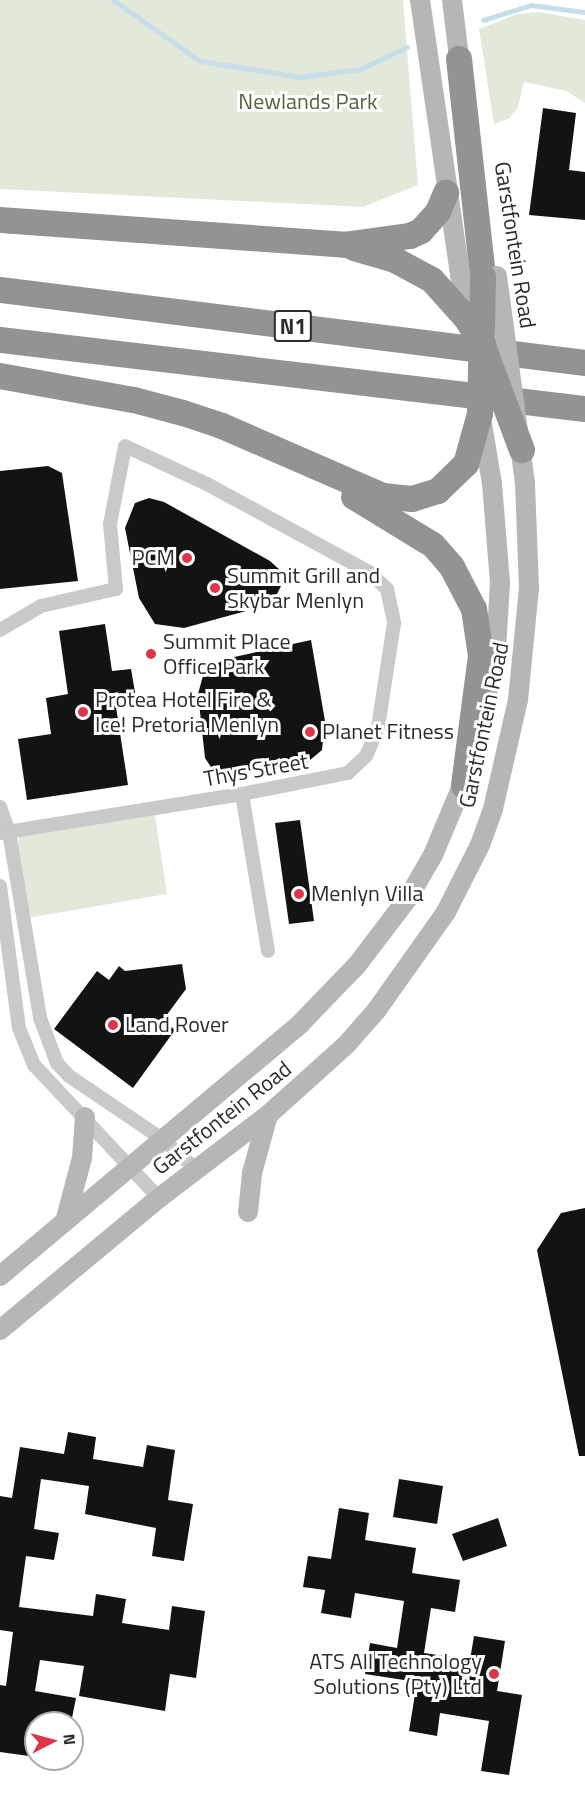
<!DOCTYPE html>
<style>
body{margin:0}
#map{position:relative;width:585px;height:1795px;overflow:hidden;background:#fff;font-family:"Titillium Web",sans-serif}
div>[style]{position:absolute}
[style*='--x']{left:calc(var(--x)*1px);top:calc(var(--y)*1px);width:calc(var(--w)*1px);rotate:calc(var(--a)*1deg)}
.green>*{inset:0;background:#e3e9da}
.stream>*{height:5px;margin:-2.5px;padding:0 2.5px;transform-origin:2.5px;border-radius:2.5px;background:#c7dde9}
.building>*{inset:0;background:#131313}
.street>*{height:14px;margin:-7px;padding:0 7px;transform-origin:7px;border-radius:7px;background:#c9c9c9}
.secondary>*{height:20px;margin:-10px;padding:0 10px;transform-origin:10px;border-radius:10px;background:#b6b6b6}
.highway>*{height:26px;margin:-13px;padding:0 13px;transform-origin:13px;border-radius:13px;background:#939393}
.secondary-bridge>*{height:20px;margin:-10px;padding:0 10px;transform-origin:10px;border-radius:10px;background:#b6b6b6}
.highway-bridge>*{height:26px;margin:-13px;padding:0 13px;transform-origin:13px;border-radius:13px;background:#939393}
.dots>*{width:16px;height:16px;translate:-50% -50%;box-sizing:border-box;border:3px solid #fff;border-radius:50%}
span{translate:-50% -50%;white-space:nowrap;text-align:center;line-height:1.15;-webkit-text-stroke:6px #fff;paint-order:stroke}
.shield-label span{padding:2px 4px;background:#fff;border:2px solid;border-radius:4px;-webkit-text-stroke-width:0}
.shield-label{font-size:21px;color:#2c2c2c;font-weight:700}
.park-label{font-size:22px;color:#51653c}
.street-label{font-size:22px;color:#2c2c2c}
.poi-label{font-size:22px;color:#2c2c2c}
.right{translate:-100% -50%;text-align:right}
.left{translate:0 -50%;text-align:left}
.north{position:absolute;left:24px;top:1711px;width:60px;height:60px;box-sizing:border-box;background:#fff;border:2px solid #ababab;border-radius:50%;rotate:84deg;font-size:16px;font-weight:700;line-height:24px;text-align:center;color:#2c2c2c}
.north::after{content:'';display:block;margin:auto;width:21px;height:27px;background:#dc3647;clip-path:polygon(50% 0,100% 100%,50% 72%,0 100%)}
</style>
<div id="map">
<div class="green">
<i style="clip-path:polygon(0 0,403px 0,418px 185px,363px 207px,0 189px)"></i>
<i style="clip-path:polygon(539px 12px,585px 20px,585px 103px,566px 91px,524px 82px,518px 107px,510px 118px,494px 124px,479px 29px,517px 14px)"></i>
<i style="clip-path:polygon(155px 815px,167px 894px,22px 919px,18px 837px)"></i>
</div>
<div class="stream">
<i style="--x:113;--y:0;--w:106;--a:35"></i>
<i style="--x:200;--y:61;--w:101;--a:9.1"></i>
<i style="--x:300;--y:77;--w:61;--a:-7.6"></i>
<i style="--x:360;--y:69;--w:52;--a:-25.1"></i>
<i style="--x:483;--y:20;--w:50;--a:-17.4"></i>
<i style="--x:531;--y:5;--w:54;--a:7.4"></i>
</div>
<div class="building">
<i style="clip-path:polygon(543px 108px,576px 113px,569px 170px,585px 172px,585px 220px,529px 215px)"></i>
<i style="clip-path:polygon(48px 466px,62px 473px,78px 581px,0 589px,0 471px)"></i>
<i style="clip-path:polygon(149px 498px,164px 502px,270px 561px,281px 571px,281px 586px,272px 604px,184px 628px,155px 624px,139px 598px,125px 528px,135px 503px)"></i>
<i style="clip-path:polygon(105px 624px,112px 671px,131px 669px,137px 704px,116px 707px,128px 785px,27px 800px,18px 739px,51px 734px,46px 698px,68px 694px,59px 631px)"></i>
<i style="clip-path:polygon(311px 640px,325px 721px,322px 750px,303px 766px,215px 773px,205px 758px,198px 694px,204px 672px,225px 659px)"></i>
<i style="clip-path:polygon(300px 820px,314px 921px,289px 924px,275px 823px)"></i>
<i style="clip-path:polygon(182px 964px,186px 989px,163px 1020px,175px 1030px,133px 1088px,54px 1029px,97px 971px,109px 980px,119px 966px,125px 971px)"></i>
<i style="clip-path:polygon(585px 1208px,585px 1456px,579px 1456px,537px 1250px,561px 1213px)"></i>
<i style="clip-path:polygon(68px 1432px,96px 1437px,93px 1459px,143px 1467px,147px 1445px,175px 1450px,168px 1500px,193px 1504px,184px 1561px,152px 1556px,156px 1528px,85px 1514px,89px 1486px,41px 1479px,34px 1529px,59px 1533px,54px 1560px,26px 1556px,19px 1607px,93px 1616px,96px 1594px,126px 1599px,122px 1623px,169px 1630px,172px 1606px,205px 1611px,196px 1678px,170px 1674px,165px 1711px,79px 1696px,84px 1666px,40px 1660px,35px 1691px,76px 1698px,71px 1723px,36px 1718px,36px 1757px,0 1752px,0 1685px,6px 1686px,13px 1632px,0 1630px,0 1496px,12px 1498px,20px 1447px,64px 1454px)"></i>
<i style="clip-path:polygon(399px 1479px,443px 1486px,437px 1524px,393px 1517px)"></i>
<i style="clip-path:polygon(339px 1508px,369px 1513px,365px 1540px,416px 1548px,412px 1573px,460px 1580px,455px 1612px,431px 1608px,424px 1653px,470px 1660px,474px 1636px,505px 1641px,497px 1691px,522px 1695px,509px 1775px,481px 1771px,489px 1721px,440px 1713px,437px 1736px,409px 1731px,417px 1682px,365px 1674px,370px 1643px,397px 1648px,404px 1601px,355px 1593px,351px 1618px,321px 1613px,325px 1590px,303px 1587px,308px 1556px,331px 1559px)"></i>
<i style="clip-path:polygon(498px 1518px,507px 1546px,463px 1561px,452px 1534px)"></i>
</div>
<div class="street">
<i style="--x:0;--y:630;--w:48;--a:-30.3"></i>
<i style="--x:41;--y:606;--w:77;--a:-12.8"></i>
<i style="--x:116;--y:589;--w:65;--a:-95.3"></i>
<i style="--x:110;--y:524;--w:79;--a:-79.1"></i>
<i style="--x:125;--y:446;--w:90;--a:24.9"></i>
<i style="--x:207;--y:484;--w:184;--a:28.5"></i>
<i style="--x:369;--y:572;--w:25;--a:43"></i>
<i style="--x:387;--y:589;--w:35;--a:78"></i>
<i style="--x:394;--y:623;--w:106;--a:98.7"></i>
<i style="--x:378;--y:728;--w:30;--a:113"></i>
<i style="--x:366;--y:756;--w:25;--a:137"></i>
<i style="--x:348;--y:773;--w:108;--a:168.8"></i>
<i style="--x:242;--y:794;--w:245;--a:170.8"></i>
<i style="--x:242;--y:794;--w:159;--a:80.6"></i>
<i style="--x:0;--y:807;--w:27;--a:70"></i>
<i style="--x:9;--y:832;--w:189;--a:80.5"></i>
<i style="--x:40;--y:1018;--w:48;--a:69.3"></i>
<i style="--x:57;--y:1063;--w:18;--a:47"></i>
<i style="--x:69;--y:1076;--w:112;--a:34.1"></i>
<i style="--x:162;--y:1139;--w:45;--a:41.4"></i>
<i style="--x:0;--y:886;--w:143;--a:82.4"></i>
<i style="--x:19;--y:1028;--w:40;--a:68"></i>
<i style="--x:34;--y:1065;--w:183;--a:46.8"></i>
</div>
<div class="secondary">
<i style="--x:420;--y:0;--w:271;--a:81.7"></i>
<i style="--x:452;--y:0;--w:74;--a:83"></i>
<i style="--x:486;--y:699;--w:50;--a:-78.5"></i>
<i style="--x:496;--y:650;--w:67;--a:-86.6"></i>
<i style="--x:500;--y:583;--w:99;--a:-94.6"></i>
<i style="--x:248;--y:1212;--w:39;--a:-84"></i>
<i style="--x:252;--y:1173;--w:60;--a:-74.6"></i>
<i style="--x:66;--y:1218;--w:62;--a:-75.1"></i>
<i style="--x:82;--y:1158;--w:41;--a:-85.8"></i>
<i style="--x:0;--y:1276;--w:392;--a:-40"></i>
<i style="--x:300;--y:1024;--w:82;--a:-46"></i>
<i style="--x:357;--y:965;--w:84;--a:-52.7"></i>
<i style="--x:408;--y:898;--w:50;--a:-59.8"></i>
<i style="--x:433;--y:855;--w:88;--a:-67.2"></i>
<i style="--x:0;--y:1330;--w:207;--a:-39.7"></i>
<i style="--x:159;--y:1198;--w:137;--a:-37.3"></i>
<i style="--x:268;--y:1115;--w:105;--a:-41.9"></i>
<i style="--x:346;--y:1045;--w:45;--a:-48.6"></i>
<i style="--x:376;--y:1011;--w:121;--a:-54.7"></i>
<i style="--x:446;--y:912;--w:75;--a:-63.1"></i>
<i style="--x:480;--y:845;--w:38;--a:-70"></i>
<i style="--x:493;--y:809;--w:112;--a:-77.1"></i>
<i style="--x:518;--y:700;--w:113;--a:-84.4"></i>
<i style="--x:529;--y:588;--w:106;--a:-92.2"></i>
</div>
<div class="highway">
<i style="--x:459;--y:59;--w:219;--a:83.7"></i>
<i style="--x:0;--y:220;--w:346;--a:4.1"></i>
<i style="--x:345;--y:245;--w:66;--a:-7.9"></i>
<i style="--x:410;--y:236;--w:12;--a:-24"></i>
<i style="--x:421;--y:231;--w:25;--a:-48"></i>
<i style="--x:438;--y:212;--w:21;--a:-67"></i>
<i style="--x:354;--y:248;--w:43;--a:16.3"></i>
<i style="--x:395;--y:260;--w:42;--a:28.4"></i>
<i style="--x:0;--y:290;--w:590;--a:7.11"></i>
<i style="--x:0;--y:340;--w:589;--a:6.73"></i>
<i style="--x:0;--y:376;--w:136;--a:10.2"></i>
<i style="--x:134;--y:400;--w:51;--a:14.9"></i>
<i style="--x:183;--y:413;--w:41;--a:18.4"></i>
<i style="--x:222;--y:426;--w:176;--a:23.5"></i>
<i style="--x:383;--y:496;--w:29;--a:6"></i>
<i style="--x:412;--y:499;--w:27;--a:-17"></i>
<i style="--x:438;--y:491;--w:39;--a:-44"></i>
<i style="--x:354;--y:497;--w:92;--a:31.3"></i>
<i style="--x:433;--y:545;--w:29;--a:49"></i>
<i style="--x:452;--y:567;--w:47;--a:62.4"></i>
<i style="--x:474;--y:609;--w:48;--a:81.5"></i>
<i style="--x:481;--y:656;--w:131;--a:97.5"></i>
</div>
<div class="secondary-bridge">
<i style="--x:459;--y:268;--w:54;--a:81.4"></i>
<i style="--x:497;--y:276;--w:208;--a:82.3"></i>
<i style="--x:481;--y:418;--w:67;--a:80.5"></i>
</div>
<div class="highway-bridge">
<i style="--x:432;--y:280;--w:52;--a:48.1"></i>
<i style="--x:467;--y:319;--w:34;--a:60"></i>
<i style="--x:484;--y:349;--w:108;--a:69.4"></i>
<i style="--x:466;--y:464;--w:52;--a:-74.4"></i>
<i style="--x:480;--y:414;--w:137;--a:-88.7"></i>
</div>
<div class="dots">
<i style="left:187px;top:558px;background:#dc3647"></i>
<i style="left:215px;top:588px;background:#dc3647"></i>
<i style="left:151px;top:654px;background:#dc3647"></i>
<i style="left:83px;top:712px;background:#dc3647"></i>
<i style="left:310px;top:732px;background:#dc3647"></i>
<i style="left:299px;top:894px;background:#dc3647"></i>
<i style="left:113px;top:1025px;background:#dc3647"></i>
<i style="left:494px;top:1674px;background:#dc3647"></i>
</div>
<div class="shield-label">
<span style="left:293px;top:326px">N1</span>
</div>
<div class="park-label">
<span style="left:308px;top:102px">Newlands Park</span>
</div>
<div class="street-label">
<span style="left:515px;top:245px;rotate:81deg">Garstfontein Road</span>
<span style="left:484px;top:725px;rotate:-78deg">Garstfontein Road</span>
<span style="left:256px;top:770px;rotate:-10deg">Thys Street</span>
<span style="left:222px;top:1118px;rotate:-38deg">Garstfontein Road</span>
</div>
<div class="poi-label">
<span class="right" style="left:175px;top:558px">PCM</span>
<span class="left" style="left:227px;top:588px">Summit Grill and<br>Skybar Menlyn</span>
<span class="left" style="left:163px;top:654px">Summit Place<br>Office Park</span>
<span class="left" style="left:95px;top:712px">Protea Hotel Fire &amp;<br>Ice! Pretoria Menlyn</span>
<span class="left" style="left:322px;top:732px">Planet Fitness</span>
<span class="left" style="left:311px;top:894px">Menlyn Villa</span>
<span class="left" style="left:125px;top:1025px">Land Rover</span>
<span class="right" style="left:482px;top:1674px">ATS All Technology<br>Solutions (Pty) Ltd</span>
</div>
<div class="north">N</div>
</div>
